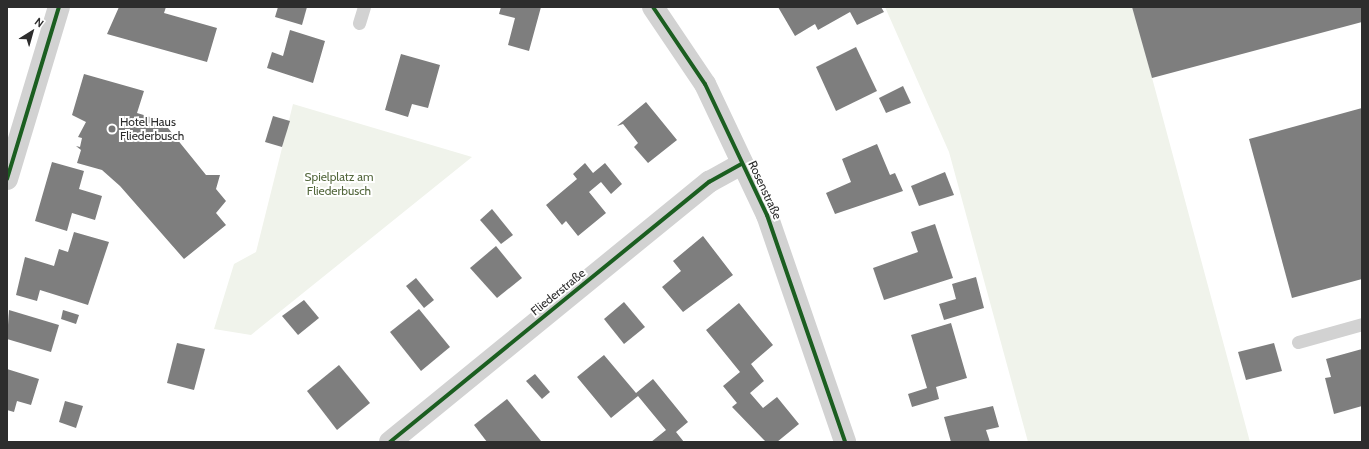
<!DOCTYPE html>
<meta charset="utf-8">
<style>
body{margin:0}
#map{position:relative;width:1369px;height:449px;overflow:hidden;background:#fff;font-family:Cabin,sans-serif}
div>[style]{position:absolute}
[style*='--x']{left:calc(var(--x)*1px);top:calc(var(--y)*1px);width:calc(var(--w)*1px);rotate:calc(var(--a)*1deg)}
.green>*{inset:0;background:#f0f3eb}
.building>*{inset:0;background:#7e7e7e}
.service>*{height:13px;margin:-6.5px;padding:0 6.5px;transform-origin:6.5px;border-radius:6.5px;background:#d2d2d2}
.minor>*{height:22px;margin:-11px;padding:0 11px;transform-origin:11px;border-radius:11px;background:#d2d2d2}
.cycleway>*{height:4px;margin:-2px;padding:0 2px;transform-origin:2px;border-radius:2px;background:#1b5e20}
.dots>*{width:11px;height:11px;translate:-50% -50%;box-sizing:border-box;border:2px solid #fff;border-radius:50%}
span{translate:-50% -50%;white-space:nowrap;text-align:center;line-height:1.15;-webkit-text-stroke:4px #fff;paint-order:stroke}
.poi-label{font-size:12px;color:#2d2d2d}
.left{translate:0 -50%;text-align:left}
.park-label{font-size:12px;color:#53673c}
.street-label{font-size:12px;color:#2d2d2d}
.frame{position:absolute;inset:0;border:8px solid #2d2d2d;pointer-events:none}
.north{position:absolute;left:12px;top:12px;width:40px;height:40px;-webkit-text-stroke:3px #fff;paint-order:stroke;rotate:37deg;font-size:11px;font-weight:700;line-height:16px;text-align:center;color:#2d2d2d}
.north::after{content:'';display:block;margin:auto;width:14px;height:18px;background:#2d2d2d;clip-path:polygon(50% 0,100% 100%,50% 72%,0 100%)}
</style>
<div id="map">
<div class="green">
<i style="clip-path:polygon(885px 7px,1133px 7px,1250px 442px,1028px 442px,949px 152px)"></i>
<i style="clip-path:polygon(293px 104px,472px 157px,251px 335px,214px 329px,234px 264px,256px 252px)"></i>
</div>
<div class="building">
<i style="clip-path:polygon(119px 7px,166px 7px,164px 13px,217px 28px,207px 62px,107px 34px)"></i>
<i style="clip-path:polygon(278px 7px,307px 7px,302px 25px,275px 17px)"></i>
<i style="clip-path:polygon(501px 7px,541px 7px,529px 51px,508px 45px,515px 18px,499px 14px)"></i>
<i style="clip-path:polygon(778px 7px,881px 7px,884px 12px,857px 25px,850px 12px,818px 30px,815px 24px,795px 36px)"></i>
<i style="clip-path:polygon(1132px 7px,1362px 7px,1362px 22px,1152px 78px)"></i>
<i style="clip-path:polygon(290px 30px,325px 41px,313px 83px,267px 68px,272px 52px,283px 56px)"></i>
<i style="clip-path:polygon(856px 47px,877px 91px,836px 111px,816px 67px)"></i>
<i style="clip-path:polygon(401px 54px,440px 65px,428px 108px,412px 104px,408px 117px,385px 110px)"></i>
<i style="clip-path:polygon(84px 74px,144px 91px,137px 113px,157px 119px,168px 128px,206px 175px,220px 175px,216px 189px,226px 201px,216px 213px,226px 225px,184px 259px,120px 186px,102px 170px,77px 163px,81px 150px,76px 146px,80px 147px,82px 138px,78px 137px,86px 122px,72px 115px)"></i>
<i style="clip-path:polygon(903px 86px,911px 103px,886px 113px,879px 98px)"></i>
<i style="clip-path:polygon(646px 102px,677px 140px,648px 163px,634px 147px,638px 143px,623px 124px,617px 126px)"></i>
<i style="clip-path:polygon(1362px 108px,1362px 279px,1292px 298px,1249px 139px)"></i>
<i style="clip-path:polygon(273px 116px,290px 121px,282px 147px,265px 142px)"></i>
<i style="clip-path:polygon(877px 144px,890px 175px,895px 173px,903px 191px,835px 214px,826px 193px,851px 182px,842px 159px)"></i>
<i style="clip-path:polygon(52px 162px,84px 171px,79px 189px,102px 196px,95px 220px,72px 213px,67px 231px,35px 221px)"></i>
<i style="clip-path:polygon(585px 163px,593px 173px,605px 163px,622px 184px,611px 194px,601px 182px,589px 192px,606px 213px,578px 236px,566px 221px,562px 225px,546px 205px,577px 179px,573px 174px)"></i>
<i style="clip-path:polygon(945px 172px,954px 195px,919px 206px,911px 186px)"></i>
<i style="clip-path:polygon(492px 209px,513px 235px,501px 244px,480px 220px)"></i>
<i style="clip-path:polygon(935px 224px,953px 278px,884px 300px,873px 268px,918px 252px,911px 232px)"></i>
<i style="clip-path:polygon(74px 232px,109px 242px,88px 305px,40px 290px,37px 301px,16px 295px,25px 257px,54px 266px,59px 249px,68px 252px)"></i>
<i style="clip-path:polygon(703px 236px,733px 275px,683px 312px,662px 287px,681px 271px,673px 261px)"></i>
<i style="clip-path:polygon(496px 246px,522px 278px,497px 298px,470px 268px)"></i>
<i style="clip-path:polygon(976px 277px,984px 308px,944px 320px,939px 304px,956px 299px,952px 284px)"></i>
<i style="clip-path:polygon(416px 278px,434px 300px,424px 308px,406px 286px)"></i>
<i style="clip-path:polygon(304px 300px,319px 318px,298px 335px,282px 316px)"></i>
<i style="clip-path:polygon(624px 302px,645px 327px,624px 344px,604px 319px)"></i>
<i style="clip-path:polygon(739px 303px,773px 345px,751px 364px,764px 381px,750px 393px,763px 408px,777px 397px,799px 424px,777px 442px,766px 442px,732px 407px,737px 403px,723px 386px,740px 372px,706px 330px)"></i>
<i style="clip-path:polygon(419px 309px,450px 347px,421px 371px,390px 332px)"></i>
<i style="clip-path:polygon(9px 310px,59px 325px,51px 352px,7px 339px)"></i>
<i style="clip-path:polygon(63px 310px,79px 315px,76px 324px,61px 319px)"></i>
<i style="clip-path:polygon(951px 323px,967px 378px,936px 387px,939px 399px,912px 407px,908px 394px,927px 388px,911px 335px)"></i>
<i style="clip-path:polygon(177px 343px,205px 349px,194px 390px,167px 383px)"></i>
<i style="clip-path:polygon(1274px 343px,1282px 371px,1246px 380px,1238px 352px)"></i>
<i style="clip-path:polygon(1362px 349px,1362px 406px,1334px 414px,1325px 378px,1331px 377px,1326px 359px)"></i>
<i style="clip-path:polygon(604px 355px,636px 393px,653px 379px,688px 422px,676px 432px,684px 442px,651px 442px,666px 430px,638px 396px,611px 418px,577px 377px)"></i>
<i style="clip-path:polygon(339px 365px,370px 403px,337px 430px,307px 391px)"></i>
<i style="clip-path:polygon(7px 369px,39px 379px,31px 405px,17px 401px,14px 412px,7px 410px)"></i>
<i style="clip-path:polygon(535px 374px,550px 392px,542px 399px,526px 381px)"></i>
<i style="clip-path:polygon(507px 399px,541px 441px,540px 442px,487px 442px,474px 425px)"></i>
<i style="clip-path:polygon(65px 401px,83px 406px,76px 428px,59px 422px)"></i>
<i style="clip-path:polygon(993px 406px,999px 427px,986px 430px,990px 442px,951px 442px,944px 417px)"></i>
</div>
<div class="service">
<i style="--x:359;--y:23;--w:17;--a:-73"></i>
<i style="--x:1298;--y:342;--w:66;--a:-15.7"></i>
</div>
<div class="minor">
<i style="--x:653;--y:7;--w:93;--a:56"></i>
<i style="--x:705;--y:84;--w:145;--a:64.7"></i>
<i style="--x:767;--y:215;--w:240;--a:71"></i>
<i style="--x:7;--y:179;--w:180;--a:-73.2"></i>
<i style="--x:390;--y:442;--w:412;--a:-39.2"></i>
<i style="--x:709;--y:182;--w:38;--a:-29"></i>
</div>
<div class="cycleway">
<i style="--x:653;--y:7;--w:93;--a:56"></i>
<i style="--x:705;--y:84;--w:145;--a:64.7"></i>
<i style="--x:767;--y:215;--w:240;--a:71"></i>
<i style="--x:7;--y:179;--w:180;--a:-73.2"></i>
<i style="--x:390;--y:442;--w:412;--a:-39.2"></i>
<i style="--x:709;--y:182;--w:38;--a:-29"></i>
</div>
<div class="dots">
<i style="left:112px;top:129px;background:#767676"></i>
</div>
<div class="poi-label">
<span class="left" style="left:120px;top:129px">Hotel Haus<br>Fliederbusch</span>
</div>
<div class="park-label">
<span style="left:339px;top:184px">Spielplatz am<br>Fliederbusch</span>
</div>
<div class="street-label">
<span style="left:765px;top:190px;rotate:65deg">Rosenstraße</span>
<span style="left:558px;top:292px;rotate:-39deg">Fliederstraße</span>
</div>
<div class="frame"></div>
<div class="north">N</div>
</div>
